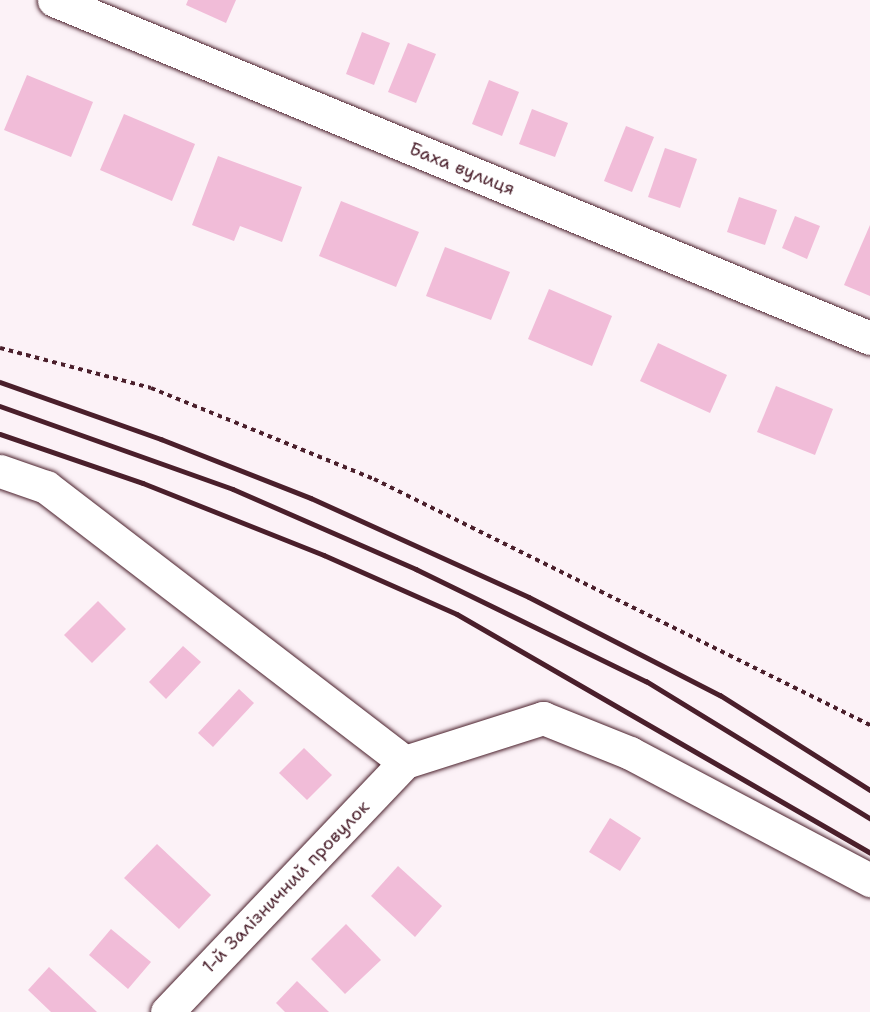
<!DOCTYPE html>
<meta charset="utf-8">
<style>
body{margin:0}
#map{position:relative;width:870px;height:1012px;overflow:hidden;background:#fcf2f7;font-family:"Shantell Sans",sans-serif}
div>[style]{position:absolute}
[style*='--x']{left:calc(var(--x)*1px);top:calc(var(--y)*1px);width:calc(var(--w)*1px);rotate:calc(var(--a)*1deg)}
.building>*{inset:0;background:#f1bcd8}
.path>*{height:4px;margin-top:-2px;transform-origin:0;background:repeating-linear-gradient(90deg,#4a1f2b 0 4.5px,transparent 0 9px)}
.roads{filter:drop-shadow(0 0 2px #4a1f2b) drop-shadow(0 0 2px #4a1f2b)}
.minor>*{height:33px;margin:-16.5px;padding:0 16.5px;transform-origin:16.5px;border-radius:16.5px;background:#fff}
.rail>*{height:4.5px;margin:-2.25px;padding:0 2.25px;transform-origin:2.25px;border-radius:2.25px;background:#4a1f2b}
span{translate:-50% -50%;white-space:nowrap;text-align:center;line-height:1.15;-webkit-text-stroke:6px #fff;paint-order:stroke}
.street-label{font-size:18px;color:#4a1f2b}
</style>
<div id="map">
<div class="building">
<i style="clip-path:polygon(188px 0,236px 0,226px 23px,186px 5px)"></i>
<i style="clip-path:polygon(362px 32px,390px 43px,374px 85px,346px 74px)"></i>
<i style="clip-path:polygon(408px 43px,436px 54px,416px 103px,388px 92px)"></i>
<i style="clip-path:polygon(27px 75px,93px 102px,71px 157px,4px 130px)"></i>
<i style="clip-path:polygon(489px 80px,519px 92px,502px 136px,472px 124px)"></i>
<i style="clip-path:polygon(532px 109px,568px 123px,555px 157px,519px 144px)"></i>
<i style="clip-path:polygon(124px 114px,195px 144px,172px 201px,100px 170px)"></i>
<i style="clip-path:polygon(626px 126px,654px 137px,632px 192px,604px 181px)"></i>
<i style="clip-path:polygon(665px 148px,697px 159px,680px 208px,648px 197px)"></i>
<i style="clip-path:polygon(218px 156px,302px 187px,282px 242px,240px 226px,234px 241px,192px 225px)"></i>
<i style="clip-path:polygon(739px 197px,777px 210px,765px 245px,727px 232px)"></i>
<i style="clip-path:polygon(341px 201px,419px 232px,396px 287px,319px 256px)"></i>
<i style="clip-path:polygon(795px 216px,820px 226px,807px 259px,782px 248px)"></i>
<i style="clip-path:polygon(870px 225px,870px 296px,844px 285px)"></i>
<i style="clip-path:polygon(445px 247px,510px 272px,491px 320px,426px 296px)"></i>
<i style="clip-path:polygon(549px 289px,612px 316px,592px 366px,528px 339px)"></i>
<i style="clip-path:polygon(658px 343px,727px 375px,710px 413px,640px 381px)"></i>
<i style="clip-path:polygon(776px 386px,833px 409px,815px 455px,757px 432px)"></i>
<i style="clip-path:polygon(98px 601px,126px 629px,92px 663px,64px 635px)"></i>
<i style="clip-path:polygon(183px 646px,201px 662px,166px 699px,149px 682px)"></i>
<i style="clip-path:polygon(239px 689px,254px 703px,213px 747px,198px 733px)"></i>
<i style="clip-path:polygon(304px 748px,332px 775px,307px 800px,279px 773px)"></i>
<i style="clip-path:polygon(610px 818px,641px 838px,620px 871px,589px 852px)"></i>
<i style="clip-path:polygon(157px 844px,211px 895px,179px 929px,124px 878px)"></i>
<i style="clip-path:polygon(398px 866px,442px 906px,415px 937px,371px 896px)"></i>
<i style="clip-path:polygon(346px 924px,381px 960px,345px 994px,311px 959px)"></i>
<i style="clip-path:polygon(111px 929px,151px 962px,128px 989px,89px 955px)"></i>
<i style="clip-path:polygon(49px 967px,97px 1012px,51px 1012px,28px 990px)"></i>
<i style="clip-path:polygon(297px 981px,329px 1012px,285px 1012px,276px 1003px)"></i>
</div>
<div class="path">
<i style="--x:0;--y:348;--w:156;--a:14.8"></i>
<i style="--x:151;--y:388;--w:241;--a:22.2"></i>
<i style="--x:374;--y:479;--w:554;--a:26.38"></i>
</div>
<div class="roads">
<div class="minor">
<i style="--x:54;--y:0;--w:883;--a:22.5"></i>
<i style="--x:0;--y:471;--w:49;--a:19.2"></i>
<i style="--x:46;--y:487;--w:452;--a:37.5"></i>
<i style="--x:405;--y:762;--w:145;--a:-17.7"></i>
<i style="--x:543;--y:718;--w:94;--a:21.9"></i>
<i style="--x:630;--y:753;--w:272;--a:27.9"></i>
<i style="--x:167;--y:1012;--w:345;--a:-46.4"></i>
</div>
</div>
<div class="rail">
<i style="--x:0;--y:382;--w:171;--a:19.5"></i>
<i style="--x:161;--y:439;--w:161;--a:21.5"></i>
<i style="--x:311;--y:498;--w:239;--a:24.4"></i>
<i style="--x:529;--y:597;--w:215;--a:27.2"></i>
<i style="--x:720;--y:695;--w:178;--a:32.3"></i>
<i style="--x:0;--y:406;--w:247;--a:19.6"></i>
<i style="--x:233;--y:489;--w:200;--a:23.6"></i>
<i style="--x:416;--y:569;--w:256;--a:26"></i>
<i style="--x:646;--y:681;--w:263;--a:31.5"></i>
<i style="--x:0;--y:434;--w:151;--a:18.9"></i>
<i style="--x:143;--y:483;--w:195;--a:21.7"></i>
<i style="--x:324;--y:555;--w:145;--a:23.9"></i>
<i style="--x:457;--y:614;--w:477;--a:30"></i>
</div>
<div class="street-label">
<span style="left:462px;top:169px;rotate:22deg">Баха вулиця</span>
<span style="left:286px;top:887px;rotate:-46deg">1-й Залізничний провулок</span>
</div>
</div>
